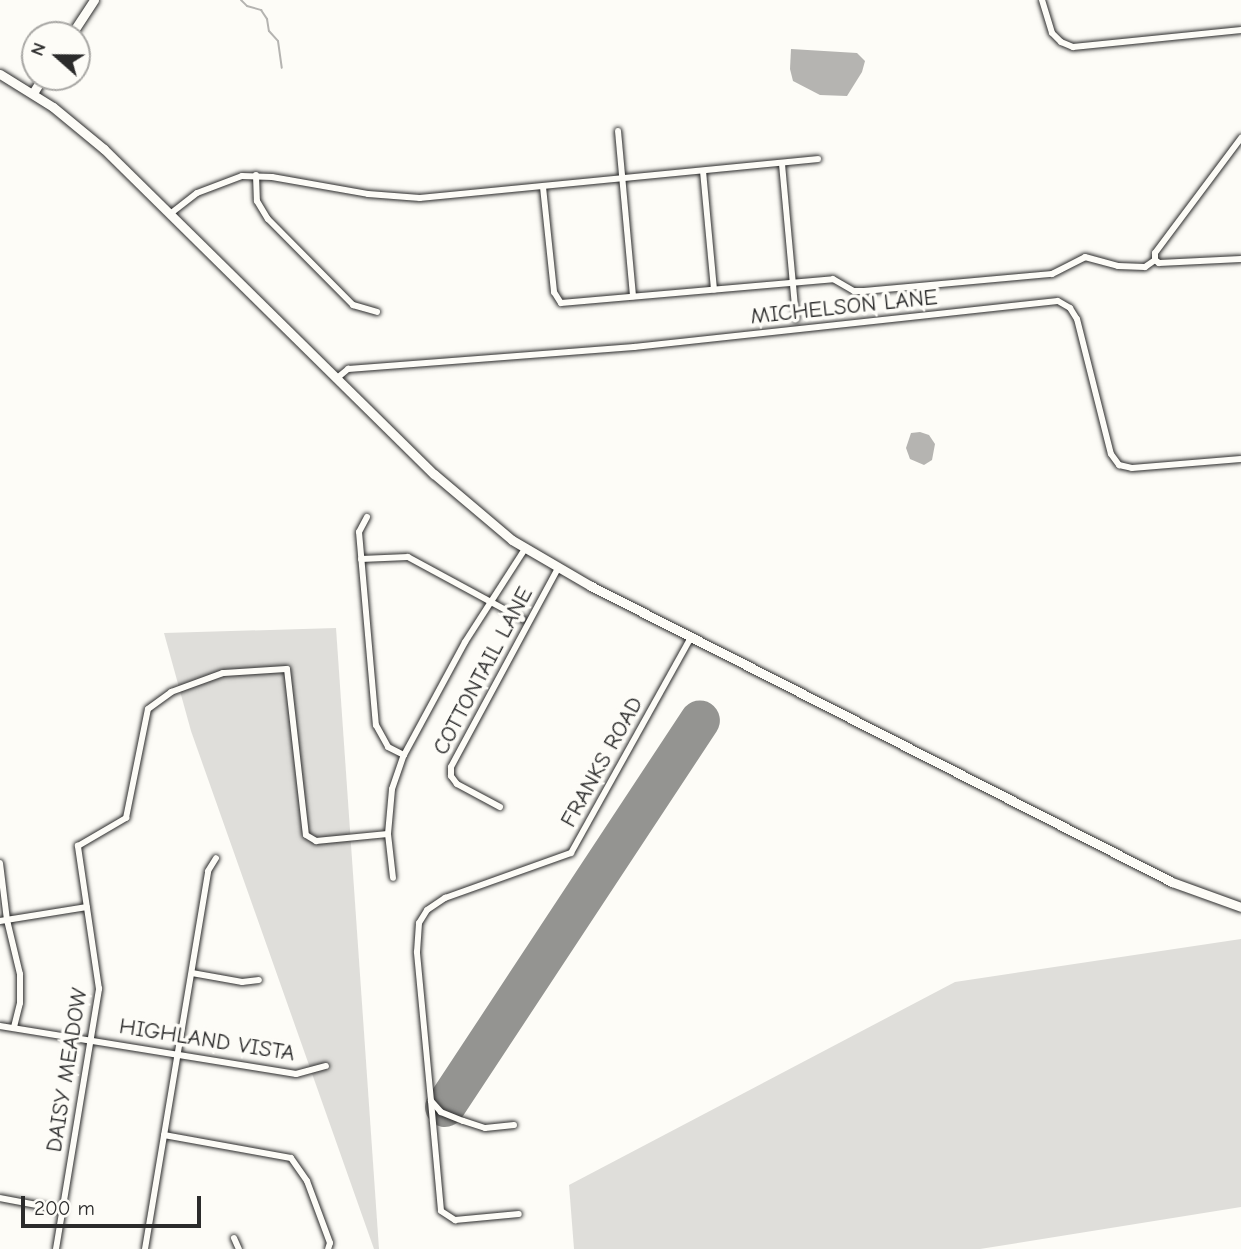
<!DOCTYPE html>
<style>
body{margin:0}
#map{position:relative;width:1241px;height:1249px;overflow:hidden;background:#fdfcf7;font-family:"Comic Neue",sans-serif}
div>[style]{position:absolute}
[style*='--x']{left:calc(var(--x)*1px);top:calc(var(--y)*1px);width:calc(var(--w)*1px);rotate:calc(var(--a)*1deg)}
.green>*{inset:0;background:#dfdeda}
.water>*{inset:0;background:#b5b4b1}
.stream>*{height:2px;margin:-1px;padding:0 1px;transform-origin:1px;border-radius:1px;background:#b5b4b1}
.runway>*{height:40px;margin:-20px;padding:0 20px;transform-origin:20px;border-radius:20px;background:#949491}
.roads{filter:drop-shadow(0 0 2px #2b2b2b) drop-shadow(0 0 2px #2b2b2b)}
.street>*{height:6px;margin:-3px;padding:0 3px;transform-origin:3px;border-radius:3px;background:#fdfcf7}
.secondary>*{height:9px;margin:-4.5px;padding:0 4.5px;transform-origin:4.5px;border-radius:4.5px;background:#fdfcf7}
span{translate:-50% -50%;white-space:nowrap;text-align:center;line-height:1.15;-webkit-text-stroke:7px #fdfcf7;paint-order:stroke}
.street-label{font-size:23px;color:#2b2b2b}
.north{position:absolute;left:21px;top:21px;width:70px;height:70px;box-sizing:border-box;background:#fdfcf7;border:2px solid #a9a8a5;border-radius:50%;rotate:291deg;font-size:19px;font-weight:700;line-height:28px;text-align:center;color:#2b2b2b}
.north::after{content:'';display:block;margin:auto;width:24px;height:32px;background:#2b2b2b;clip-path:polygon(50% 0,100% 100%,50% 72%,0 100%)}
.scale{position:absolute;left:21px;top:1196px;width:180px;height:32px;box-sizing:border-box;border:4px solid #2b2b2b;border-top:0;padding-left:9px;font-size:21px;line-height:24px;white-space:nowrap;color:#2b2b2b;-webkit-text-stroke:5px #fdfcf7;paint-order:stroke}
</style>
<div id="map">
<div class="green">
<i style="clip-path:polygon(336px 628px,379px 1249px,374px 1249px,191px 731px,164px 633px)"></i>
<i style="clip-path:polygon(1241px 939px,1241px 1207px,980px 1249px,574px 1249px,569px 1185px,955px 982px)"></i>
</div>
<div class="water">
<i style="clip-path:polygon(791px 49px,857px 53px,865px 61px,862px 72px,847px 96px,820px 95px,793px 81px,790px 69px)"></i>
<i style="clip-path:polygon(920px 432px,929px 435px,935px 444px,932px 460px,924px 465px,910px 459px,906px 448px,911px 433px)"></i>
</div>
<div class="stream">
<i style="--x:241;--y:0;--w:8;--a:45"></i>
<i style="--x:247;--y:6;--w:15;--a:16"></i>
<i style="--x:261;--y:10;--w:11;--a:56"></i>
<i style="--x:267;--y:19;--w:12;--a:81"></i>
<i style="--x:269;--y:31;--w:13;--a:48"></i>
<i style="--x:278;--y:41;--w:27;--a:82"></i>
</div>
<div class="runway">
<i style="--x:445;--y:1107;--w:463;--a:-56.6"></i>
</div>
<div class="roads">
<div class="street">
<i style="--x:1042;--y:0;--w:34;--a:73"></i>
<i style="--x:1052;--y:33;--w:13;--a:45"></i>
<i style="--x:1061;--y:42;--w:13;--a:23"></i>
<i style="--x:1073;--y:47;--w:169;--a:-5.8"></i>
<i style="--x:618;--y:131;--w:166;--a:84.8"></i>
<i style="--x:782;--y:164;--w:155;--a:84.8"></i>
<i style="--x:703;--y:171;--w:119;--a:84.7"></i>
<i style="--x:256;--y:175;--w:26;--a:88"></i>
<i style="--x:257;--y:201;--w:21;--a:59"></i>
<i style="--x:268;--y:219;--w:121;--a:45.3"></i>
<i style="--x:353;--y:305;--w:25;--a:16"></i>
<i style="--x:543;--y:187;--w:106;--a:84"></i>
<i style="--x:554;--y:292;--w:13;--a:58"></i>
<i style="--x:561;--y:303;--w:273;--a:-5"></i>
<i style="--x:833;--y:279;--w:24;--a:30"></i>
<i style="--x:854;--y:291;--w:10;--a:0"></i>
<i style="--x:864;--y:291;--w:189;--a:-5.2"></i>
<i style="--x:1052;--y:274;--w:37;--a:-27"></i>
<i style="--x:1085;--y:257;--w:34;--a:15"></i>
<i style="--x:1118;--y:266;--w:27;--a:2"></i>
<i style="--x:1145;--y:267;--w:12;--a:-35"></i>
<i style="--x:1155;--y:260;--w:7;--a:-90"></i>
<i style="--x:1155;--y:253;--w:144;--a:-53.2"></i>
<i style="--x:170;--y:214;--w:34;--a:-38"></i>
<i style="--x:197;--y:193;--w:48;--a:-20.7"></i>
<i style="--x:242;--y:176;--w:30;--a:2"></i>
<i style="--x:272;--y:177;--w:97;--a:10"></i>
<i style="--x:368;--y:194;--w:52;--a:4.4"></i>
<i style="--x:420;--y:198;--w:400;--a:-5.6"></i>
<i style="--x:1155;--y:260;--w:5;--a:37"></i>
<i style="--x:1159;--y:263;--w:82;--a:-2.8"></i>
<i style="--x:336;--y:379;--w:16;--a:-40"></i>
<i style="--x:348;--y:369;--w:287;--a:-4.4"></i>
<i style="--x:634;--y:347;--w:426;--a:-6.2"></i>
<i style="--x:1058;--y:301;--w:14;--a:30"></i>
<i style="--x:1070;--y:308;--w:13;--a:58"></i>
<i style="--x:1077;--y:319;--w:139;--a:75.9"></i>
<i style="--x:1111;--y:454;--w:14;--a:54"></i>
<i style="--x:1119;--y:465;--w:13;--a:13"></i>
<i style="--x:1132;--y:468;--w:109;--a:-4.7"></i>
<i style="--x:367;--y:517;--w:17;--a:118"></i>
<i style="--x:359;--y:532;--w:194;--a:85"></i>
<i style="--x:376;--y:725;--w:25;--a:61"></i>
<i style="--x:388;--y:747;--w:18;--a:27"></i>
<i style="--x:361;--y:559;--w:47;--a:-2.4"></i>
<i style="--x:408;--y:557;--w:130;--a:28.5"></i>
<i style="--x:500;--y:807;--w:49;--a:-151.9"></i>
<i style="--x:457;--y:784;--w:10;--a:-127"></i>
<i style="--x:451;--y:776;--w:9;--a:-90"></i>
<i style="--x:451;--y:767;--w:226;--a:-61.7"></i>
<i style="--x:388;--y:834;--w:44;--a:83.5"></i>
<i style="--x:0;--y:863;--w:57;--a:83"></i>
<i style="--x:7;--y:920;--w:56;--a:76.5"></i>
<i style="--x:20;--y:974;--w:29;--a:90"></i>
<i style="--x:20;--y:1003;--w:25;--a:104"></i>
<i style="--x:0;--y:921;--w:88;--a:-9.1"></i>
<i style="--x:192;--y:973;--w:51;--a:10.2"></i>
<i style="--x:242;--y:982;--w:17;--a:-7"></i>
<i style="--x:0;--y:1026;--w:300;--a:9.2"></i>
<i style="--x:296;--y:1074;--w:31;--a:-15"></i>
<i style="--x:431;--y:1101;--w:110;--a:84.8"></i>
<i style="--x:441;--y:1211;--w:17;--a:33"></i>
<i style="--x:455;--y:1220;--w:64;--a:-5.4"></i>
<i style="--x:514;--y:1125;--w:29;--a:174"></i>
<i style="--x:485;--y:1128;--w:23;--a:-162"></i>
<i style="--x:463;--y:1121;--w:24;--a:-158"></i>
<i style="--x:441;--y:1112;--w:15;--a:-132"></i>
<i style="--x:431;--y:1101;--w:150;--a:-95.4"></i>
<i style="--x:417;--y:952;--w:29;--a:-86"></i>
<i style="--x:419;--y:923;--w:15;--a:-58"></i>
<i style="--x:427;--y:910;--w:22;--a:-34"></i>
<i style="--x:445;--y:898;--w:134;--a:-19.7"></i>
<i style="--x:571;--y:853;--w:247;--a:-60.9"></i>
<i style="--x:164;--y:1135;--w:129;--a:10.3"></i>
<i style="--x:291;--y:1158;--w:28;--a:55"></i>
<i style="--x:307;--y:1181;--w:66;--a:69.6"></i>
<i style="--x:330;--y:1243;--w:6;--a:108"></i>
<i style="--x:0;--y:1198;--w:64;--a:10.8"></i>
<i style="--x:234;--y:1238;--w:12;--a:66"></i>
<i style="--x:56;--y:1249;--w:264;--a:-80.6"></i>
<i style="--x:99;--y:989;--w:145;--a:-98.4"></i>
<i style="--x:78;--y:846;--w:56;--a:-30.3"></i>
<i style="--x:126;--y:818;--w:111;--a:-78.6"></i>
<i style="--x:148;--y:709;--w:29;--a:-36"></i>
<i style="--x:171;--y:692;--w:55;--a:-20.1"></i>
<i style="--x:223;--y:673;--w:64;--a:-3.6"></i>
<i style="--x:287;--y:669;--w:167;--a:83.5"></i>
<i style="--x:306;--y:835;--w:12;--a:31"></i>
<i style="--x:316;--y:841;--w:72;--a:-5.6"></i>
<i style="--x:388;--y:834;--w:45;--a:-84.9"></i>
<i style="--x:392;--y:789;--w:36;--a:-71"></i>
<i style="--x:404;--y:755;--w:128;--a:-61.6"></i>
<i style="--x:465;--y:642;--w:111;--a:-57.2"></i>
<i style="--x:145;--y:1249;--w:383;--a:-80.5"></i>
<i style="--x:208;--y:871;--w:15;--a:-58"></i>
</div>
<div class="secondary">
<i style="--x:71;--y:35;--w:42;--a:-56.7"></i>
<i style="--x:0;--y:74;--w:62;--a:31.9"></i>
<i style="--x:53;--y:107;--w:66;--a:39.5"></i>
<i style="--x:104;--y:149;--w:463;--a:44.6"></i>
<i style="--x:434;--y:474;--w:102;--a:40.2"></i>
<i style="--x:512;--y:540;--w:91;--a:30.2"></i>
<i style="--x:591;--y:586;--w:652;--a:27"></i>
<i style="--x:1172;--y:882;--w:73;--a:19.9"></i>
<i style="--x:33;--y:93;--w:19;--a:-58"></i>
</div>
</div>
<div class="street-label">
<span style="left:844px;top:307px;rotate:-6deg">MICHELSON LANE</span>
<span style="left:483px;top:671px;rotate:-62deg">COTTONTAIL LANE</span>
<span style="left:602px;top:762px;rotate:-61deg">FRANKS ROAD</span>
<span style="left:207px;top:1040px;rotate:9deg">HIGHLAND VISTA</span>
<span style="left:67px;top:1070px;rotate:-81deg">DAISY MEADOW</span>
</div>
<div class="north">N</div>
<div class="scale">200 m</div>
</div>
